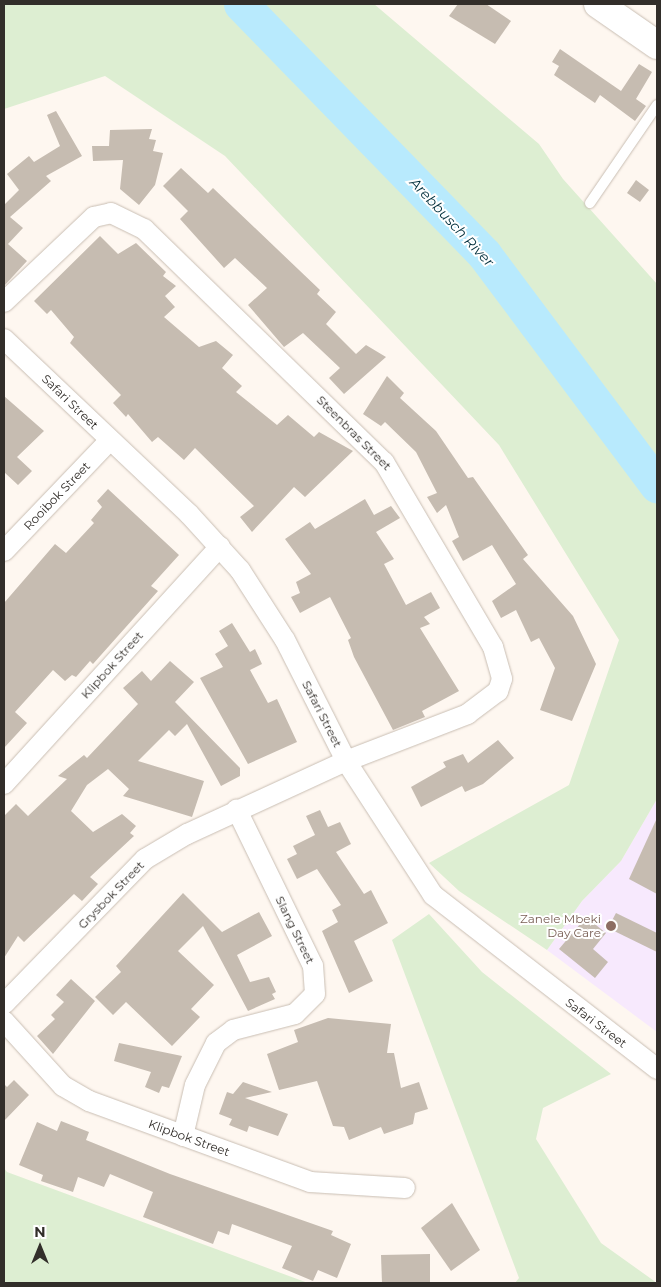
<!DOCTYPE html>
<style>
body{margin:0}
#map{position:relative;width:661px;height:1287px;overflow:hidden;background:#fef7f0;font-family:Montserrat,sans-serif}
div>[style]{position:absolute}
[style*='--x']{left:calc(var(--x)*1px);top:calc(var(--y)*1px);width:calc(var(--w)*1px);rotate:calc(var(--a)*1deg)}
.education>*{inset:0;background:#f7e9fd}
.green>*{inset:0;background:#ddeed2}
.river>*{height:35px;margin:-17.5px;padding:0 17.5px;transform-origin:17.5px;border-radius:17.5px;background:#b8eafd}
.building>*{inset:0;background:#c6bcb1}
.roads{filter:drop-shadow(0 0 1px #c9beb3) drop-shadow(0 0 1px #c9beb3)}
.lane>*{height:10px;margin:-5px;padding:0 5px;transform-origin:5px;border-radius:5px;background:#fff}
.street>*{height:20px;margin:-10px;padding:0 10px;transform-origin:10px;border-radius:10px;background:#fff}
.secondary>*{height:28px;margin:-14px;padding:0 14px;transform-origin:14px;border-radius:14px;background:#fff}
.dots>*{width:14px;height:14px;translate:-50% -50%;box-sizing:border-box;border:2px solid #fff;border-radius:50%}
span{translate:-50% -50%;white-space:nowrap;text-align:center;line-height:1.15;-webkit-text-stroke:4px #fff;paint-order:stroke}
.street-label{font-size:12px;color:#322e2a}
.education-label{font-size:12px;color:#785e54}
.right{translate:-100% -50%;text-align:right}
.water-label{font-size:14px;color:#002f3c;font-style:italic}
.frame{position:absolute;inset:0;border:5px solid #322e2a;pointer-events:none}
.north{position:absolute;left:15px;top:1222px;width:50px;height:50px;-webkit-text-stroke:4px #fff;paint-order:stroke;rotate:0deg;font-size:14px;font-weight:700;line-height:20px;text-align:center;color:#322e2a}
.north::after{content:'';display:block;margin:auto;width:18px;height:22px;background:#322e2a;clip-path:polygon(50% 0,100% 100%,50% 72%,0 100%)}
</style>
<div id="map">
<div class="education">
<i style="clip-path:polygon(657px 799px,657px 1032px,547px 950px,582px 901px,621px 861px)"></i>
</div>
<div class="green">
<i style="clip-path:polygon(4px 4px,239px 4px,483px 255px,657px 487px,657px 799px,621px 861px,582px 901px,547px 950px,459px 891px,429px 863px,569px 785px,619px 640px,499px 445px,225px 156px,105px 76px,4px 109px)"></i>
<i style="clip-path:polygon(241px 4px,374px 4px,539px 144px,563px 179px,657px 284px,657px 485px,484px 254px)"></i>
<i style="clip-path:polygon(429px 914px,482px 972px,611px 1074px,543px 1108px,536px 1139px,601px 1243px,657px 1283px,515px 1283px,519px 1278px,392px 940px)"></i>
<i style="clip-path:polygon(4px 1168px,7px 1172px,308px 1283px,4px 1283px)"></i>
</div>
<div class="river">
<i style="--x:241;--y:4;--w:349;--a:45.8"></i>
<i style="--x:484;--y:254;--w:289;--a:53.2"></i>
</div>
<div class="building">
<i style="clip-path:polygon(458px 4px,486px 4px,511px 21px,495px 44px,449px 16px)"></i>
<i style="clip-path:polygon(560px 49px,621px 91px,639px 64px,652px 72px,636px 99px,646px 106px,635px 121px,600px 95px,595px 103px,554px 75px,559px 66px,552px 62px)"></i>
<i style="clip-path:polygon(56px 111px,82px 156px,46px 176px,51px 181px,10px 217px,23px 228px,8px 244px,27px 261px,4px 286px,4px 205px,19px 190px,7px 174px,29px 156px,34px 162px,60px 146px,47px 115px)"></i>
<i style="clip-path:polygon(152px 129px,149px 139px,156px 140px,153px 151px,163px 153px,155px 185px,139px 205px,120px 189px,123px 160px,93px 161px,92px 146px,109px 146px,110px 130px)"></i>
<i style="clip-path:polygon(181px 168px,208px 193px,213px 188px,320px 290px,317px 294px,336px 312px,326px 324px,356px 354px,366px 345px,386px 357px,344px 394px,329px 378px,340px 368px,303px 333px,284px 347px,248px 305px,267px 288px,235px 258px,224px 268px,180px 219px,188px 211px,163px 186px)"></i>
<i style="clip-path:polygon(636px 180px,649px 190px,640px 202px,627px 193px)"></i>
<i style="clip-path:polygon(100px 236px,118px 254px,136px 243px,166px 272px,163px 276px,176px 286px,165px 296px,175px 307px,164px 317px,199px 347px,216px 341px,233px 355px,222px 368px,242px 386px,236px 392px,277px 425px,288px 415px,314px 437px,319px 432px,353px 451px,305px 497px,294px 487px,252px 532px,240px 517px,254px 506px,195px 448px,184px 460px,158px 437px,152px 442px,128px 414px,126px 417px,113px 403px,121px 395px,70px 343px,74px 337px,51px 310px,47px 314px,34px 301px)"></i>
<i style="clip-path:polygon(387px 376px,404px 393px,400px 398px,436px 431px,468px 478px,473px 477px,528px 555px,523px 559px,573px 616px,596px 664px,572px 721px,540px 710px,555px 668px,539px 638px,531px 642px,516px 610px,501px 618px,492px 601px,516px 584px,492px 545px,463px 561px,452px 541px,459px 537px,446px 505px,437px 513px,427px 497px,437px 493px,416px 452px,385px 422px,381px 426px,363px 414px)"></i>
<i style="clip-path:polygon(4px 396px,44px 431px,17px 457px,32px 471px,18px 485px,4px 472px)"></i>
<i style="clip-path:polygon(108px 489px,179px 555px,151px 586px,158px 591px,93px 664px,90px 661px,76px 677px,72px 675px,65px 681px,53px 670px,15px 712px,27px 723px,4px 748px,4px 603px,55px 544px,66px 553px,94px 523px,91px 520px,102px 507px,97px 501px)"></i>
<i style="clip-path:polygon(365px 499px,374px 515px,391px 506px,400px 518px,376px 532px,394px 559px,384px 564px,406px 605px,431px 592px,440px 608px,424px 617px,430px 624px,420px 628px,459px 691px,422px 711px,425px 717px,393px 730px,354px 657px,348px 640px,351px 638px,330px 597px,300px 613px,291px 597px,300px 593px,296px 582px,311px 574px,285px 539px,310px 522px,315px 529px)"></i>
<i style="clip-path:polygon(232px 623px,250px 652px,255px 649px,262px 664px,250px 670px,268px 703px,277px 699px,297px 742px,248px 764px,200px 678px,223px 667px,215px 654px,228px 646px,219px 631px)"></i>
<i style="clip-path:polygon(170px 661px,194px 682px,175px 702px,240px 768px,240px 776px,221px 786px,187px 724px,175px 736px,169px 730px,138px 761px,204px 781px,192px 817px,123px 796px,129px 789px,108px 769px,87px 785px,71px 811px,93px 832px,122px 814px,136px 826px,130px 833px,134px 836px,90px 877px,98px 884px,82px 901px,74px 894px,24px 942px,18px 936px,4px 958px,4px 816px,16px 804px,28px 816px,67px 779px,58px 776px,84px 755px,87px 758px,138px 704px,123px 688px,142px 671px,151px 681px)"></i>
<i style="clip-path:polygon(498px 740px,514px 758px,483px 784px,465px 792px,462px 786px,421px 807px,411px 787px,446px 767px,443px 762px,463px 754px,468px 763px)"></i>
<i style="clip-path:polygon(320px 810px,328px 827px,340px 822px,351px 844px,336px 852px,364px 894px,371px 890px,388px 923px,354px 941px,373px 981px,349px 993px,322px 931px,338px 922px,332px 910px,341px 905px,317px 869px,297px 879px,287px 859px,297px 854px,293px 846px,315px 835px,306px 816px)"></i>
<i style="clip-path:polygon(657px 818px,657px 894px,629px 879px)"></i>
<i style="clip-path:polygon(183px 893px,222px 932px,259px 912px,272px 936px,237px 955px,250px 982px,269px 977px,276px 992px,272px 994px,275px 999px,248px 1011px,203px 926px,178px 951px,214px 985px,191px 1009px,200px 1017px,172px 1046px,126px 1002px,113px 1015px,95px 997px,121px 972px,116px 966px)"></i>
<i style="clip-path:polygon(616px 913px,657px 933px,657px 952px,608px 928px)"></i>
<i style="clip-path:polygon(586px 917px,606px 933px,593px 949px,608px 962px,595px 978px,559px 949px)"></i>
<i style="clip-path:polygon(71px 979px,95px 1001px,53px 1054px,37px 1036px,55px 1019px,51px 1015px,64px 1002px,56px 995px)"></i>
<i style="clip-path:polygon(328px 1018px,391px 1024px,387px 1053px,394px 1053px,401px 1088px,419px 1082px,428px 1109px,415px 1113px,413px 1124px,384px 1134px,381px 1127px,349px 1140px,344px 1127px,333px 1126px,317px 1081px,279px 1090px,267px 1054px,298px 1042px,294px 1030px)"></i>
<i style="clip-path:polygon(119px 1043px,182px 1056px,169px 1088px,162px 1086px,159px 1093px,145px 1087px,151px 1072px,114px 1061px)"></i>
<i style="clip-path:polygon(14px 1080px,29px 1095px,4px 1121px,4px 1084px,7px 1087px)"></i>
<i style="clip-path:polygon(243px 1082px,272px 1092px,245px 1098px,288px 1114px,278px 1136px,249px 1126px,247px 1132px,229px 1125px,232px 1119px,219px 1114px,227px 1092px,233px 1094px)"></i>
<i style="clip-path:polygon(61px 1121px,89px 1132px,86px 1140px,170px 1174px,333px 1231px,331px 1235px,351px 1244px,337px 1278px,318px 1270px,313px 1281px,282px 1268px,292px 1246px,232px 1224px,229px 1235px,218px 1231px,213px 1244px,143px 1217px,153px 1192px,110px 1174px,104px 1187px,78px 1177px,73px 1192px,41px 1181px,43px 1175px,19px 1165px,37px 1122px,57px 1131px)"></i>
<i style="clip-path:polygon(452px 1203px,480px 1250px,451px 1271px,421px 1228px)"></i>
<i style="clip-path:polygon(430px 1254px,430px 1283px,382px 1283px,381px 1255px)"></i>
</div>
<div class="roads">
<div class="lane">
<i style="--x:590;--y:203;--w:119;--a:-55.6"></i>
</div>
<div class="street">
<i style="--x:4;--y:302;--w:124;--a:-43.4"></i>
<i style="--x:94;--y:217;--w:17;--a:-13"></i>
<i style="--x:111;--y:213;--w:37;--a:26"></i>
<i style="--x:144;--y:229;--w:334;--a:44.2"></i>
<i style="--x:384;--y:462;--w:215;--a:59.5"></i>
<i style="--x:493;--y:647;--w:33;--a:74"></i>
<i style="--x:502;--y:679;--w:13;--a:108"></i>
<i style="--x:498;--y:691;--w:38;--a:143"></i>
<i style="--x:468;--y:714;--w:131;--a:158.9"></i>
<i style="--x:346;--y:761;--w:175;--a:155.3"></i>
<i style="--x:187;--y:834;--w:49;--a:149.2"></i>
<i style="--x:145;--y:859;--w:202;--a:134.2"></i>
<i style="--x:4;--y:339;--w:255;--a:43.4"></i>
<i style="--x:189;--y:514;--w:76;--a:47.7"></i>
<i style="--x:240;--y:570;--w:83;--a:57.3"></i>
<i style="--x:285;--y:640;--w:136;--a:63.2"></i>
<i style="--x:346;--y:761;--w:160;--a:57"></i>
<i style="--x:433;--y:895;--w:284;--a:37.8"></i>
<i style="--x:4;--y:551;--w:153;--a:-46.3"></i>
<i style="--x:4;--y:784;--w:321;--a:-47.7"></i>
<i style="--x:4;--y:1021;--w:88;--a:47.8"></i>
<i style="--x:63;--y:1086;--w:30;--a:30"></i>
<i style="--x:89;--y:1101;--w:235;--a:20.1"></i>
<i style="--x:310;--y:1182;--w:95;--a:3.6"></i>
<i style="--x:183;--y:1136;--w:52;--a:-76.8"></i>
<i style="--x:195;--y:1085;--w:47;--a:-63.4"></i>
<i style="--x:216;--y:1043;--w:21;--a:-37"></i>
<i style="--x:233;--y:1030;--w:64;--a:-14.5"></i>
<i style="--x:295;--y:1014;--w:28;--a:-45"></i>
<i style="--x:315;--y:994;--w:28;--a:-94"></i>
<i style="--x:313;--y:966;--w:174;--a:-116"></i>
</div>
<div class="secondary">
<i style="--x:598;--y:4;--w:72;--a:34.8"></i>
</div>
</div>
<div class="dots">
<i style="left:611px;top:926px;background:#8d6e63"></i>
</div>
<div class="street-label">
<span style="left:70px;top:402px;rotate:44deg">Safari Street</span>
<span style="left:354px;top:433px;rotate:45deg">Steenbras Street</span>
<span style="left:57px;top:496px;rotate:-46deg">Rooibok Street</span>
<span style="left:112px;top:665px;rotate:-48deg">Klipbok Street</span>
<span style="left:322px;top:714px;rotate:63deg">Safari Street</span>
<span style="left:111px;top:895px;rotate:-46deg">Grysbok Street</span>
<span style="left:295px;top:930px;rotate:64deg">Slang Street</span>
<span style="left:596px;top:1023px;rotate:37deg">Safari Street</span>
<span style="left:189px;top:1138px;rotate:20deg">Klipbok Street</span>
</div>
<div class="education-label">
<span class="right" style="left:601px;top:926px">Zanele Mbeki<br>Day Care</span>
</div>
<div class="water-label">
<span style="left:452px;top:222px;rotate:47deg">Arebbusch River</span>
</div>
<div class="frame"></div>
<div class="north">N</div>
</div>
